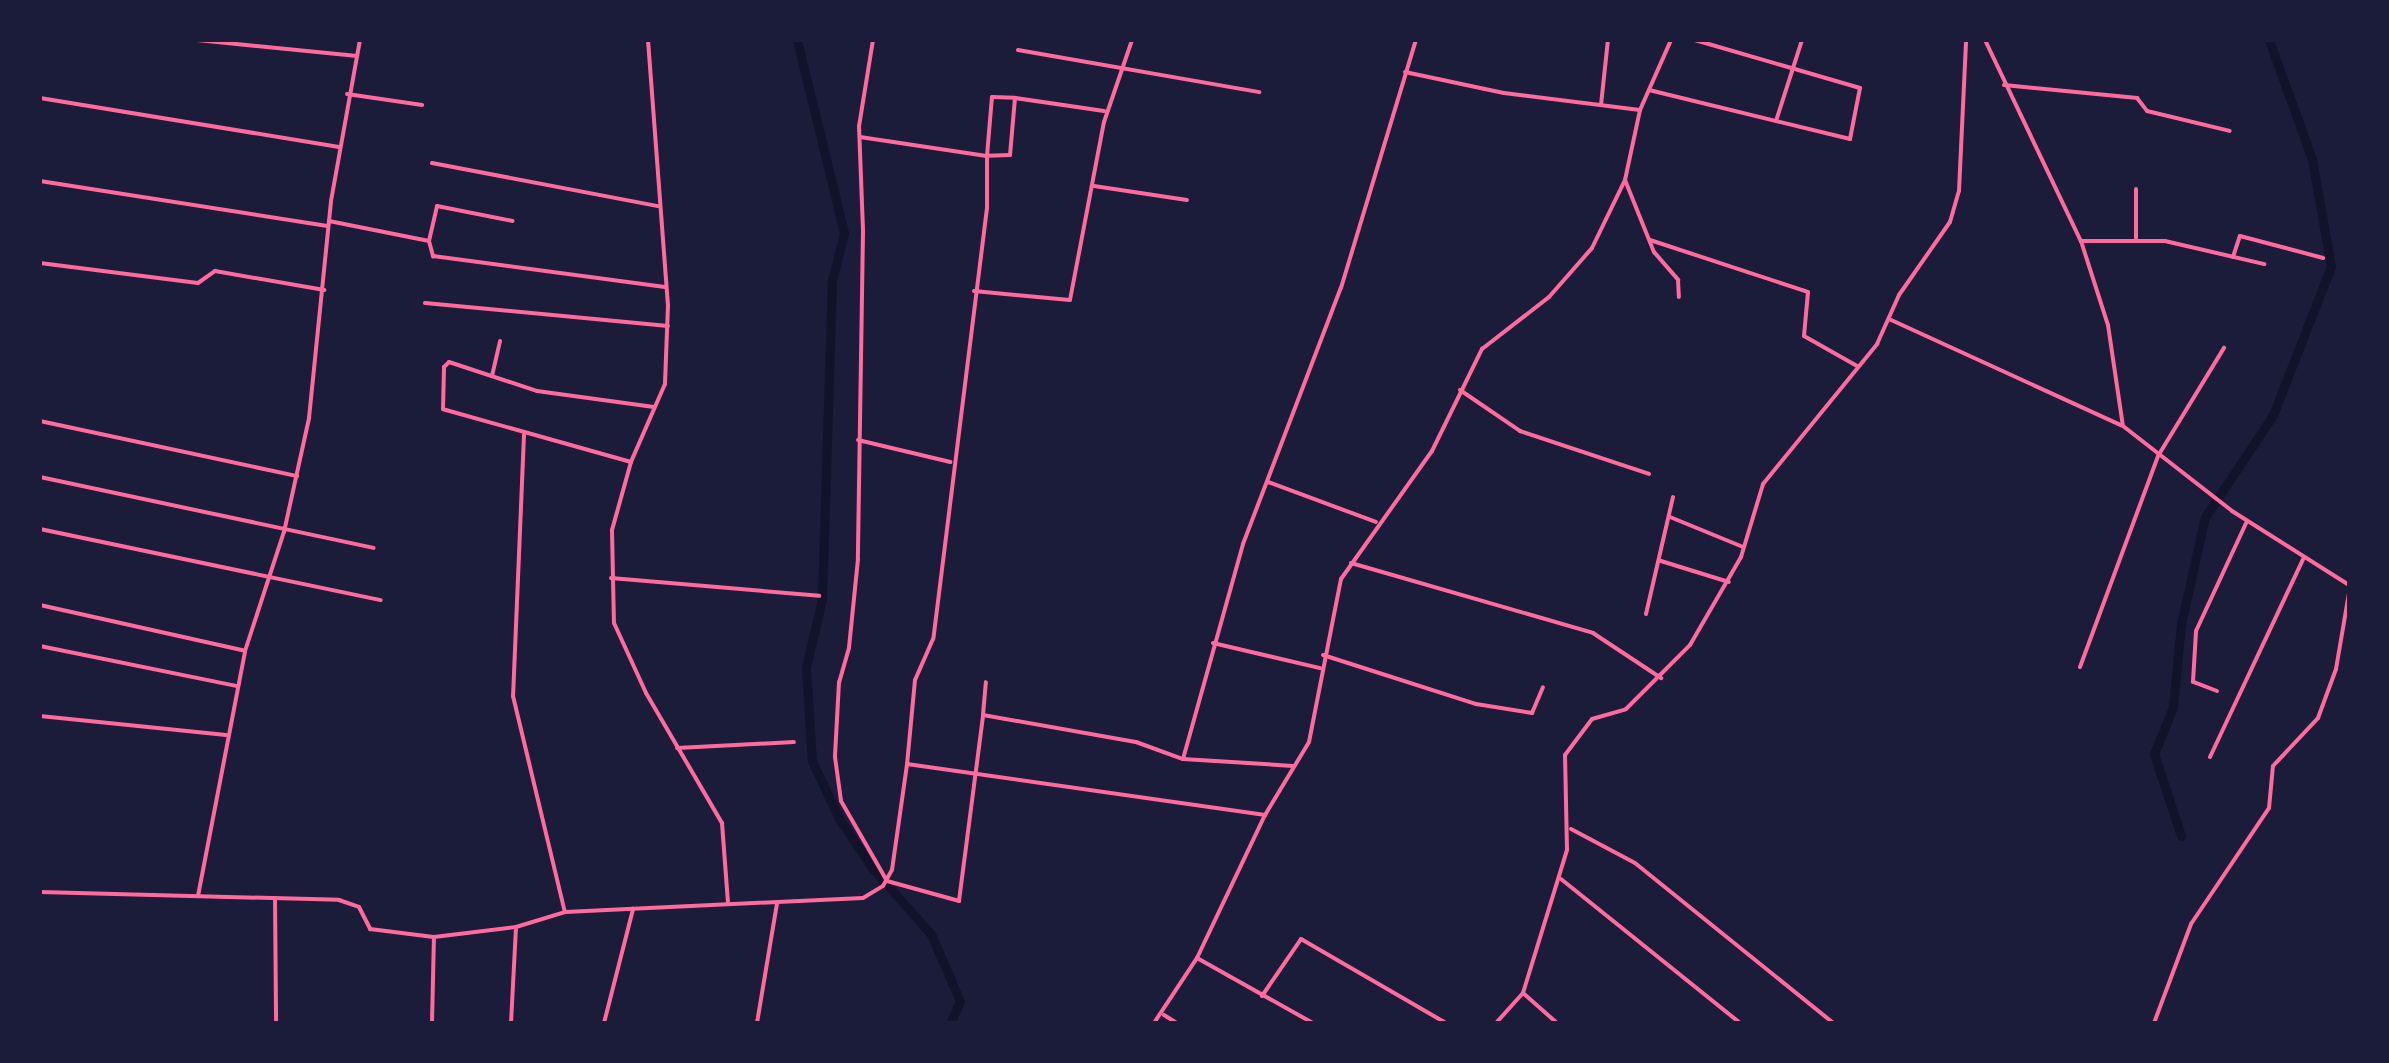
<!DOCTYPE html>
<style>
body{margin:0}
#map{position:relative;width:2389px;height:1063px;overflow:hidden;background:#1b1b3a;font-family:Figtree,sans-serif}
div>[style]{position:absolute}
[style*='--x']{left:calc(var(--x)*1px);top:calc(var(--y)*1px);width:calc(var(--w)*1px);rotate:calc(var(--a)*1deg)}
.canal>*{height:9px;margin:-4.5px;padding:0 4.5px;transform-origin:4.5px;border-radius:4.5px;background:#12122b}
.minor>*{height:4px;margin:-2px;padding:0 2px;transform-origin:2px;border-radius:2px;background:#ff6b9d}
span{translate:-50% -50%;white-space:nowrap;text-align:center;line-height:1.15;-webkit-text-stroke:8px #1b1b3a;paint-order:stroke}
.frame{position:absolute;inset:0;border:42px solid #1b1b3a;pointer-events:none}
</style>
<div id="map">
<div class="canal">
<i style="--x:797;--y:40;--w:199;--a:76.3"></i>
<i style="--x:844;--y:233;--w:49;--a:104.3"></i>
<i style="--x:832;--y:280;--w:319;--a:91.8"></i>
<i style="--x:822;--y:599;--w:71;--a:103.1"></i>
<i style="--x:806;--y:668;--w:93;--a:86.3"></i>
<i style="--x:812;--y:761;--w:65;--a:64.6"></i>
<i style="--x:840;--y:820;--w:59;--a:56"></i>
<i style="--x:873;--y:869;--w:87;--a:48.3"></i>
<i style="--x:931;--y:934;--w:73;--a:66.6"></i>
<i style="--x:960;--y:1001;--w:24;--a:114"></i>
<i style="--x:2181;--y:836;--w:86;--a:-108.2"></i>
<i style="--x:2154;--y:754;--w:51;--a:-68"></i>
<i style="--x:2173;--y:707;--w:83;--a:-84.5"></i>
<i style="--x:2181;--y:624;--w:110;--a:-77.4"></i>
<i style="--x:2205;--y:517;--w:123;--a:-56.3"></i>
<i style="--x:2273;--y:415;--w:160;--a:-68.7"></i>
<i style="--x:2331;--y:266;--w:109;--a:-100.1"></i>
<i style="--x:2312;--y:159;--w:127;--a:-109.9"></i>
</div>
<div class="minor">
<i style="--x:197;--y:40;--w:161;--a:5.7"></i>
<i style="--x:648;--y:40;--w:266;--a:85.7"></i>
<i style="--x:668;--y:305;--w:79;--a:92.2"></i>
<i style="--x:665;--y:384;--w:85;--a:113.6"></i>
<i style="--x:631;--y:462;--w:71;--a:105.6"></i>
<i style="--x:612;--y:530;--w:93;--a:88.8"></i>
<i style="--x:614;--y:623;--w:77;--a:65.4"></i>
<i style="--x:646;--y:693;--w:151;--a:59.7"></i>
<i style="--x:722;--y:823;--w:80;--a:85.7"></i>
<i style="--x:873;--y:40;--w:87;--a:99.2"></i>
<i style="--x:859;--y:126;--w:105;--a:87.8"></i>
<i style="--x:863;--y:231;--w:328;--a:90.9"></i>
<i style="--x:858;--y:559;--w:89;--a:95.8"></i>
<i style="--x:849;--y:648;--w:35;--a:106"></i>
<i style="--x:839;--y:682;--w:75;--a:93.1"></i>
<i style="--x:835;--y:757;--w:44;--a:82.2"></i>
<i style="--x:841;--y:801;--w:92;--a:60.1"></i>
<i style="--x:1985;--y:40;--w:223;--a:64.5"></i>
<i style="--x:2081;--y:241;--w:88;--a:72.2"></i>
<i style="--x:2108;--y:325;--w:102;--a:81.6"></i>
<i style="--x:2123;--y:426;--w:138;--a:37.9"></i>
<i style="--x:2232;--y:511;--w:138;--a:32.3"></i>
<i style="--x:1018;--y:50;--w:245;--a:9.9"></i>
<i style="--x:1405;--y:72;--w:101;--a:12"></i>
<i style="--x:1504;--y:93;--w:137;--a:7.1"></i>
<i style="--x:2004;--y:85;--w:134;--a:5.6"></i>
<i style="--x:2137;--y:98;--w:16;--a:52"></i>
<i style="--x:2147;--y:111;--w:85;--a:13.5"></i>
<i style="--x:1649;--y:90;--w:207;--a:13.7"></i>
<i style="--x:1850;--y:139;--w:52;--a:-78.9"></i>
<i style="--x:1860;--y:88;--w:172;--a:-163.8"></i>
<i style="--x:347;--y:94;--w:76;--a:8.3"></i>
<i style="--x:40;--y:98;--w:303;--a:9.3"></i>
<i style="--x:1015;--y:98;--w:57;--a:95"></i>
<i style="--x:1010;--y:155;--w:23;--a:178"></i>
<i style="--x:987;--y:156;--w:59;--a:-85.2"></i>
<i style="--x:992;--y:97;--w:23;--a:2"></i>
<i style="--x:1015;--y:98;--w:90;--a:8.3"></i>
<i style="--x:1601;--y:105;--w:65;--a:-83.9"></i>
<i style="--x:1776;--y:121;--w:85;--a:-72.2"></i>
<i style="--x:860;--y:137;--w:128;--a:8.5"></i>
<i style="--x:987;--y:156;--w:52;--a:90"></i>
<i style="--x:987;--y:208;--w:434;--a:97.1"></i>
<i style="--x:933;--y:639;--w:45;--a:113.7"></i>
<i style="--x:915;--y:680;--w:84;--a:95.4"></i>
<i style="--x:432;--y:163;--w:230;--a:10.8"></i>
<i style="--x:1625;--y:180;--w:78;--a:68.1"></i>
<i style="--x:1654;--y:252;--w:37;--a:49"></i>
<i style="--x:1678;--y:280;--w:17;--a:87"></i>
<i style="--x:40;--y:181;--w:291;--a:8.9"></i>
<i style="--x:1094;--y:186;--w:94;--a:8.6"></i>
<i style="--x:2136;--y:189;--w:49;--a:90"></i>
<i style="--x:329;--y:221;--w:102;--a:11.3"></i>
<i style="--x:429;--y:241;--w:16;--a:75"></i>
<i style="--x:433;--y:256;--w:234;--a:7.6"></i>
<i style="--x:1650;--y:240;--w:166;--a:18.2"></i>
<i style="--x:1808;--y:292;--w:44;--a:95.2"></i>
<i style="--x:1804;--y:336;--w:61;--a:29.5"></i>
<i style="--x:429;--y:241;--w:36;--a:-77"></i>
<i style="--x:437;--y:206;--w:77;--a:11.2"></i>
<i style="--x:2081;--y:241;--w:84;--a:0"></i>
<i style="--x:2165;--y:241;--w:102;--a:13.1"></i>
<i style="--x:2233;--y:257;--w:22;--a:-72"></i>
<i style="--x:2240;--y:236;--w:86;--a:14.8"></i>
<i style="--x:40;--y:263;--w:159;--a:7.2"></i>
<i style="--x:198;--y:283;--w:21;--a:-35"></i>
<i style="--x:215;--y:271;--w:111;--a:9.9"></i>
<i style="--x:974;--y:291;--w:96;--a:5.4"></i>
<i style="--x:1070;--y:300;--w:181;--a:-79.2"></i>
<i style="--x:1104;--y:122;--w:87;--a:-71.1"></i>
<i style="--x:425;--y:303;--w:244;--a:5.4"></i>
<i style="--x:1889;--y:319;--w:255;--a:24.6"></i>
<i style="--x:492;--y:376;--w:36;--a:-77"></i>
<i style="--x:1460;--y:390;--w:73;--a:34.3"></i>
<i style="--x:1520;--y:431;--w:136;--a:18.4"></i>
<i style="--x:40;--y:421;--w:263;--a:12.1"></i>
<i style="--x:524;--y:435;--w:261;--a:92.4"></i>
<i style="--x:513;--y:696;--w:222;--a:76.5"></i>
<i style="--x:858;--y:440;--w:95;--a:13.4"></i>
<i style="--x:631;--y:462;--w:195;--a:-164.3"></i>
<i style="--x:443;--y:409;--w:42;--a:-88.6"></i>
<i style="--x:444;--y:367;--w:7;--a:-45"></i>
<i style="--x:449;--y:362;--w:93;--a:18.2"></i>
<i style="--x:537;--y:391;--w:118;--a:7.8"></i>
<i style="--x:40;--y:477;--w:341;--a:12"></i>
<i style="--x:1268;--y:482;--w:115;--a:20.3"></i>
<i style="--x:1670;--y:517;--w:79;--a:22.3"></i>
<i style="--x:40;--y:529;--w:348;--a:11.8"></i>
<i style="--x:1661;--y:561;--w:71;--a:17.2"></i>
<i style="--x:1351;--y:563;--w:252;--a:16.1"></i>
<i style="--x:1593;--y:633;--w:82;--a:33.5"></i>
<i style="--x:611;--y:578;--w:209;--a:4.9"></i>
<i style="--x:40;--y:605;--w:210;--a:12.6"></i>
<i style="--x:1646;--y:614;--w:120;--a:-77"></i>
<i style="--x:1213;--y:643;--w:110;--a:13.2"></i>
<i style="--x:40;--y:646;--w:200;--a:11.5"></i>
<i style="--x:1323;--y:655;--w:161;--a:17.8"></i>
<i style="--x:1476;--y:704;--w:57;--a:9.1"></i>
<i style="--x:1532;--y:713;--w:28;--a:-67"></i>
<i style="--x:2080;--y:667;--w:225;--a:-69.7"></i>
<i style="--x:2158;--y:456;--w:127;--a:-58.6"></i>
<i style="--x:2217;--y:691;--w:26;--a:-159"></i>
<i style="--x:2193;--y:682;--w:51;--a:-86.6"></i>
<i style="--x:2196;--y:631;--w:121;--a:-65.1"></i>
<i style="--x:983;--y:715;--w:33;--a:-85"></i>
<i style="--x:40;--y:716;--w:187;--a:5.8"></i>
<i style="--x:677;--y:748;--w:117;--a:-2.9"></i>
<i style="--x:2210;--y:757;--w:219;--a:-64.8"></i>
<i style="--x:1183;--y:759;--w:223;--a:-74.4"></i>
<i style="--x:1243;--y:544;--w:274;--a:-69.1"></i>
<i style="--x:1341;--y:288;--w:259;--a:-73.2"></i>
<i style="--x:1571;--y:829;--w:72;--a:28"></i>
<i style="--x:1635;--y:863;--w:255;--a:38.9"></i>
<i style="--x:1561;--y:879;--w:230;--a:38.8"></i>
<i style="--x:887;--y:881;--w:75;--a:15.5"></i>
<i style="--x:959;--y:901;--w:188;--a:-82.6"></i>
<i style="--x:983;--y:715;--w:155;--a:10"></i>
<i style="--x:1136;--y:742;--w:50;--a:19.9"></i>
<i style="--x:1183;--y:759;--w:110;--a:3.6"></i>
<i style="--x:40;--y:892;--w:299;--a:1.5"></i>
<i style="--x:339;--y:900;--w:21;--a:19"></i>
<i style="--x:359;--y:907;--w:25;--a:63"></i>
<i style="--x:370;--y:929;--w:64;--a:7.1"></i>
<i style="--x:434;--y:937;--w:83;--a:-7"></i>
<i style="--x:516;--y:927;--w:51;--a:-17"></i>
<i style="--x:565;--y:912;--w:298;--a:-2.7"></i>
<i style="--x:863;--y:898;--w:23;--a:-31"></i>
<i style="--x:883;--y:886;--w:18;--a:-61"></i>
<i style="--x:892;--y:870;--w:107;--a:-81.9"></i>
<i style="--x:907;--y:764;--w:362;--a:8.1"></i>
<i style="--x:198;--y:896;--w:249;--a:-79.1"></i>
<i style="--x:245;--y:651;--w:125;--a:-71.9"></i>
<i style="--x:284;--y:532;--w:117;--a:-77.6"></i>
<i style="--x:309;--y:418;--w:218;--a:-84.2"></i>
<i style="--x:331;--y:201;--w:164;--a:-79.8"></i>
<i style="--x:275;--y:898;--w:122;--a:89.5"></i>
<i style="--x:1197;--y:958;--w:133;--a:29.3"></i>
<i style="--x:1523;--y:993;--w:150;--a:-72.9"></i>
<i style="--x:1567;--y:850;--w:95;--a:-91.2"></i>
<i style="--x:1565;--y:755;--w:45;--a:-53.1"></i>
<i style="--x:1592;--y:719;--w:35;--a:-16"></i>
<i style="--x:1626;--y:709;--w:91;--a:-45"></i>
<i style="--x:1690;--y:645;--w:102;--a:-59.9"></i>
<i style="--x:1741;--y:557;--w:76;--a:-73.2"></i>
<i style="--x:1763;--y:484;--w:181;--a:-50.8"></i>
<i style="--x:1877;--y:344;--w:54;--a:-65.8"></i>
<i style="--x:1899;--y:295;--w:89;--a:-55.1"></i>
<i style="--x:1950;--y:222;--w:32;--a:-74"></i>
<i style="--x:1959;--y:191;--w:151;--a:-87.3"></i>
<i style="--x:1523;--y:993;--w:45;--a:41.4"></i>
<i style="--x:1262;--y:996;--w:69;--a:-55.6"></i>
<i style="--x:1301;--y:939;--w:168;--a:30.1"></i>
<i style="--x:1164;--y:1015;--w:15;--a:32"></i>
<i style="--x:432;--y:1023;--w:86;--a:-88.7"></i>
<i style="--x:511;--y:1023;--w:96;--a:-87"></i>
<i style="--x:604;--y:1023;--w:118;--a:-75.7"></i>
<i style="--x:757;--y:1023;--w:122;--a:-80.5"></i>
<i style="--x:1154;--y:1023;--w:78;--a:-56.5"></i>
<i style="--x:1197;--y:958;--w:158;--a:-64.6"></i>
<i style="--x:1265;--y:815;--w:85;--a:-58.9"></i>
<i style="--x:1309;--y:742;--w:166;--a:-78.9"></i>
<i style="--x:1341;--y:579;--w:157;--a:-54.6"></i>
<i style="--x:1432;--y:451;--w:114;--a:-63.9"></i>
<i style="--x:1482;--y:349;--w:85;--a:-37.8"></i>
<i style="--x:1549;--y:297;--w:65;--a:-48.7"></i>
<i style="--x:1592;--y:248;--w:76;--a:-64.1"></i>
<i style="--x:1625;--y:180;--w:72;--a:-77.9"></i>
<i style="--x:1640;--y:110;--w:77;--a:-66.1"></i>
<i style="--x:1496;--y:1023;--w:40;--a:-48"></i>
<i style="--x:2154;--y:1023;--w:106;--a:-69.5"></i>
<i style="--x:2191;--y:924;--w:140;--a:-56.1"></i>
<i style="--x:2269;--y:808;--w:42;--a:-84.6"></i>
<i style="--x:2273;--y:766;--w:66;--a:-46.8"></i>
<i style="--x:2318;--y:718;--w:52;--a:-69.8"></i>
<i style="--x:2336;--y:669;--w:77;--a:-80.3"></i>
</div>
<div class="frame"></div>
</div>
